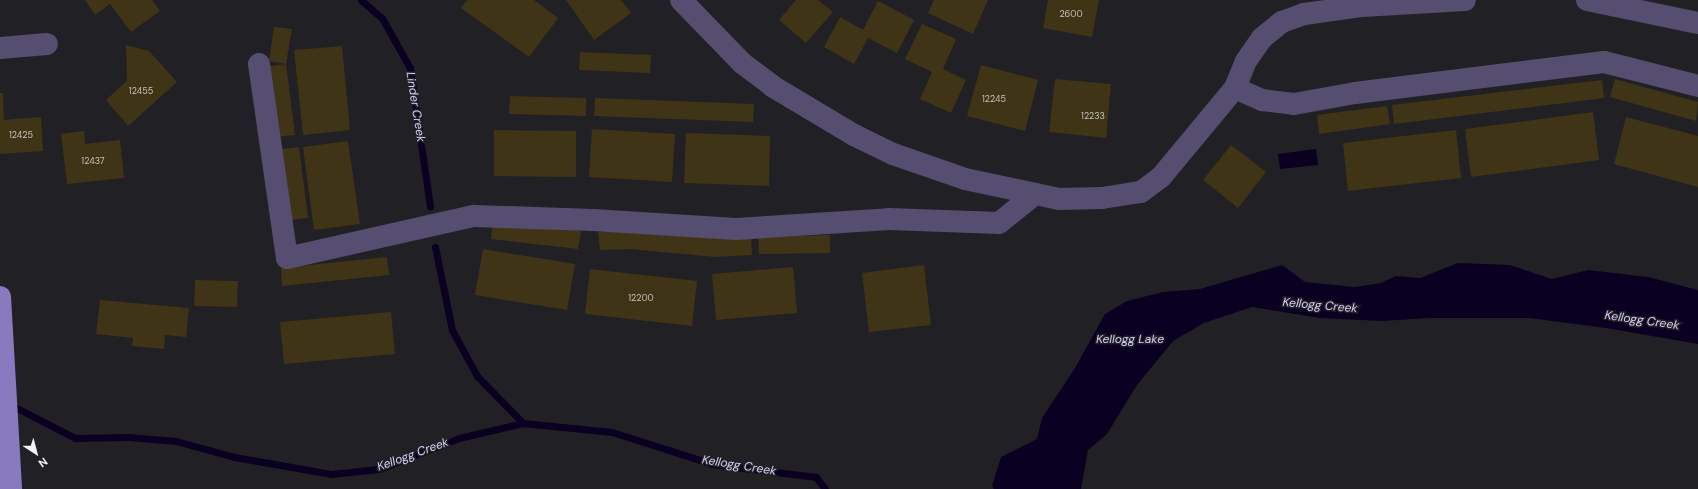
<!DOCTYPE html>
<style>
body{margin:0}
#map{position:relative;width:1698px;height:489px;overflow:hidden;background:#212125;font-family:"DM Sans",sans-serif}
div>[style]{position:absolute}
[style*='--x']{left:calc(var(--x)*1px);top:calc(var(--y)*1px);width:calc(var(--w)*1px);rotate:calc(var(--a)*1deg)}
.water>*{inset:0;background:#0a0021}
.stream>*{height:7px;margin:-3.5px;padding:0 3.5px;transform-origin:3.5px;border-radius:3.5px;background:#0a0021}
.building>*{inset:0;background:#3f3416}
.minor>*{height:22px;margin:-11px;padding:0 11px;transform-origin:11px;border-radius:11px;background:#554e70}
.major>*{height:22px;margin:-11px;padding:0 11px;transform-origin:11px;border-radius:11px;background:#897abf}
span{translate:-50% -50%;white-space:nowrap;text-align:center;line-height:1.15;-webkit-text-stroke:3px #212125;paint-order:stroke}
.number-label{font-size:9px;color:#c5c2bd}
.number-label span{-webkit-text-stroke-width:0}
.water-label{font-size:12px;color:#d6cffa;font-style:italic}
.north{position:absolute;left:16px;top:433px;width:40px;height:40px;-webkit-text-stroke:3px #212125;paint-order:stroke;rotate:144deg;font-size:11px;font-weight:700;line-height:16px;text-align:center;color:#f2f2f5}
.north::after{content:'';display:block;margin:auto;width:14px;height:18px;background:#f2f2f5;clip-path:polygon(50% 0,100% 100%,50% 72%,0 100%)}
</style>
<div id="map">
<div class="water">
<i style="clip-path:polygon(1316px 149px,1318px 165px,1280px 169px,1278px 154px)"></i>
<i style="clip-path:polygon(1458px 263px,1510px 265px,1552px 279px,1588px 270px,1648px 277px,1698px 290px,1698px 344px,1606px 328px,1529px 318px,1429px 318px,1382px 321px,1320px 318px,1252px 307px,1204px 323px,1173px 341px,1137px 385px,1107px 434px,1088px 450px,1081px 489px,994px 489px,992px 486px,1001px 457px,1037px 439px,1042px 418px,1075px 368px,1105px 314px,1127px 301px,1163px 292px,1200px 289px,1282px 265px,1305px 282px,1355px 287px,1381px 283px,1396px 276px,1420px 278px)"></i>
</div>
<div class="stream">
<i style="--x:361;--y:0;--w:28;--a:41"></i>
<i style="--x:382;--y:18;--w:57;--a:60.8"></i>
<i style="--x:410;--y:68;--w:140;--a:81.8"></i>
<i style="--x:435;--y:247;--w:85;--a:78.4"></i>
<i style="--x:452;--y:330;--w:52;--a:61.5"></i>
<i style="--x:477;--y:376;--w:66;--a:45.6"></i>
<i style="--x:9;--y:404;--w:74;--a:27.3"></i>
<i style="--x:75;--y:438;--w:53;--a:-1.1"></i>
<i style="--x:128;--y:437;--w:48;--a:4.8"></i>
<i style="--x:176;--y:441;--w:60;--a:15.4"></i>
<i style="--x:234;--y:457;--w:98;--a:9.9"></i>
<i style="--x:331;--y:474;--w:48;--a:-5.9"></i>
<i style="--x:379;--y:469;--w:86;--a:-21.2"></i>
<i style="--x:459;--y:438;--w:66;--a:-13.2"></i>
<i style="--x:523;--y:423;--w:89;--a:5.8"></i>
<i style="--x:612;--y:432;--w:105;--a:17.7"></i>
<i style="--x:712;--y:464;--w:105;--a:7.1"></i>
<i style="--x:816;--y:477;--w:15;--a:53"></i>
</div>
<div class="building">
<i style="clip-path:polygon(85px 0,152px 0,160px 11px,131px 32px,110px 4px,95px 15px)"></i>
<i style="clip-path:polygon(467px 0,534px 0,558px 18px,529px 57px,461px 8px)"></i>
<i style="clip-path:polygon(566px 0,621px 0,631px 13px,594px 40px)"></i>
<i style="clip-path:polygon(796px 0,818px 0,833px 12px,806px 43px,779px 20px)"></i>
<i style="clip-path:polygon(934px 0,988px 0,973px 34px,928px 13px)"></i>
<i style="clip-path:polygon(1048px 0,1099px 0,1092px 37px,1043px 28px)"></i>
<i style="clip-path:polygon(878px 1px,914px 20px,897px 53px,868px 38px,854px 64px,824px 47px,840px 17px,863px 30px)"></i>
<i style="clip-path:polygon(922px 24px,956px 39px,943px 69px,966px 80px,951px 113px,920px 99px,932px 72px,905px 59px)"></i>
<i style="clip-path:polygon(274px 27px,292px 29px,286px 64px,269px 61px)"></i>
<i style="clip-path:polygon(126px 45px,149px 51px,177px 82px,128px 126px,106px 100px,127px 81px)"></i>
<i style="clip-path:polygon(342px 46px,350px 130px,303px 135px,294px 50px)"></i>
<i style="clip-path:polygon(580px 52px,651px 55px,650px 73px,579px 70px)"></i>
<i style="clip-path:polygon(286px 64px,295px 135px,277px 137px,269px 66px)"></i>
<i style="clip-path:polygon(981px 65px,1038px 80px,1025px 131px,967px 116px)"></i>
<i style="clip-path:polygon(1055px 79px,1111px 84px,1106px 138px,1049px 132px)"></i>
<i style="clip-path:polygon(1615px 79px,1698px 102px,1696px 121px,1610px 97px)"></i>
<i style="clip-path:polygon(1602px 80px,1604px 98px,1394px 124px,1392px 105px)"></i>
<i style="clip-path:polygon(0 93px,3px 93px,4px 120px,41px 117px,43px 151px,0 154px)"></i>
<i style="clip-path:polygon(510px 96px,586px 98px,586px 116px,509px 114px)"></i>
<i style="clip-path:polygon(595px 98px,754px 104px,753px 122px,594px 116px)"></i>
<i style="clip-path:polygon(1387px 106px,1390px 124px,1319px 134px,1317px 115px)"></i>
<i style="clip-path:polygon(1593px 112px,1599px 160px,1471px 177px,1465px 129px)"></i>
<i style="clip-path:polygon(1626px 117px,1698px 136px,1698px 187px,1614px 164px)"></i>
<i style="clip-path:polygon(592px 129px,675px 134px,672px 182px,589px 177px)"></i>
<i style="clip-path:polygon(494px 130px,576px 131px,576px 177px,494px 176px)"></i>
<i style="clip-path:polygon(1456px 130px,1461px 178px,1348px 191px,1343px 143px)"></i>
<i style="clip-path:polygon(84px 131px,85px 144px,120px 140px,124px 178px,67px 184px,61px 134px)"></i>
<i style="clip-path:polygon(686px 133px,770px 136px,769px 186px,684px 183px)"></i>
<i style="clip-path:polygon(348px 141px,360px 224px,314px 230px,303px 147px)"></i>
<i style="clip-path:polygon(1231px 145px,1266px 172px,1238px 208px,1203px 180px)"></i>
<i style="clip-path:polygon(299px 147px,308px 218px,290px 220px,281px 149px)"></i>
<i style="clip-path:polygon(493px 221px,581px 231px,578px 249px,491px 239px)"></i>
<i style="clip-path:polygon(630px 231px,751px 236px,752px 255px,716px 257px,629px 249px,600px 250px,598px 232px)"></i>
<i style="clip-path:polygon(830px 235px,830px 253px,759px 254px,758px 237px)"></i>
<i style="clip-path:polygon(483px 249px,575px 264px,567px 310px,475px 295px)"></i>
<i style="clip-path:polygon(387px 257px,389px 275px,282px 286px,281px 268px)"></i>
<i style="clip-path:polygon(924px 265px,931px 325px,869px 332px,862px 273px)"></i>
<i style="clip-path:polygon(793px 267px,797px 313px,716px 320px,712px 274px)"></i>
<i style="clip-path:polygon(590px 269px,697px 281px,692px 326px,585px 314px)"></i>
<i style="clip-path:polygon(195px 280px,238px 281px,237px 307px,194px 306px)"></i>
<i style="clip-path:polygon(100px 300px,189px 308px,186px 337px,165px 335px,164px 349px,132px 346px,133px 338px,96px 334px)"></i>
<i style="clip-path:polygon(391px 312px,395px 354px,284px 364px,280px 322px)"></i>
</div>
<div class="minor">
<i style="--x:681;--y:0;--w:88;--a:45.9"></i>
<i style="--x:742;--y:63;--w:38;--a:37"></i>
<i style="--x:772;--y:86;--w:96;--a:30.9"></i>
<i style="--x:854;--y:135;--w:43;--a:26"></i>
<i style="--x:893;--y:154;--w:76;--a:19.1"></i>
<i style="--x:965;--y:179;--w:96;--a:12"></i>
<i style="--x:1059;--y:199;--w:43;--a:-1.3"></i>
<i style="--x:1102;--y:198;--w:39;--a:-9"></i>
<i style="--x:1141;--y:192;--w:25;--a:-37"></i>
<i style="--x:1161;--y:177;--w:116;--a:-50.3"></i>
<i style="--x:1235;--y:88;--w:29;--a:-68"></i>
<i style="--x:1246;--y:61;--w:28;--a:-55"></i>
<i style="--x:1262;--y:38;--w:26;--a:-39"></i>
<i style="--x:1282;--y:22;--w:23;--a:-20"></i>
<i style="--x:1304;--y:14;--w:59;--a:-7.9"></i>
<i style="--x:1362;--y:6;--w:103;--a:-3.3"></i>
<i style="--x:1587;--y:0;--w:113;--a:11.7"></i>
<i style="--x:0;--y:48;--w:47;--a:-4.9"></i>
<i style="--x:259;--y:64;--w:196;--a:81.8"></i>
<i style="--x:287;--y:258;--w:192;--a:-12.7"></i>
<i style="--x:474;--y:216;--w:119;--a:1.9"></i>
<i style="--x:593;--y:220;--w:143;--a:3.6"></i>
<i style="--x:736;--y:229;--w:153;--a:-3.7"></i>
<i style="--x:889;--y:219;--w:110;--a:2.1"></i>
<i style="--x:999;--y:223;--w:46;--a:-38.9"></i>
<i style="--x:1235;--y:88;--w:30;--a:24"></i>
<i style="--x:1262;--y:100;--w:32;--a:7"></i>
<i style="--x:1294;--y:104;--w:62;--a:-10.2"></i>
<i style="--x:1355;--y:93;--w:251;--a:-7.1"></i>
<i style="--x:1604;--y:62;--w:97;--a:14.3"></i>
</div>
<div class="major">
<i style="--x:0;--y:297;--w:192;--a:86.7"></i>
</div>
<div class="number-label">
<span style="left:1071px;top:14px">2600</span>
<span style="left:141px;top:91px">12455</span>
<span style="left:994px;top:99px">12245</span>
<span style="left:1093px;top:116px">12233</span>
<span style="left:21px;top:135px">12425</span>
<span style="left:93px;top:161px">12437</span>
<span style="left:641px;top:298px">12200</span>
</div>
<div class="water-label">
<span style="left:415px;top:107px;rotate:81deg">Linder Creek</span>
<span style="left:1320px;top:306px;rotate:5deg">Kellogg Creek</span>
<span style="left:1642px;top:321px;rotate:8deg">Kellogg Creek</span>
<span style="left:1130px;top:340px">Kellogg Lake</span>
<span style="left:413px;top:455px;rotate:-20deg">Kellogg Creek</span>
<span style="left:739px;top:466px;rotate:9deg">Kellogg Creek</span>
</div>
<div class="north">N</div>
</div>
